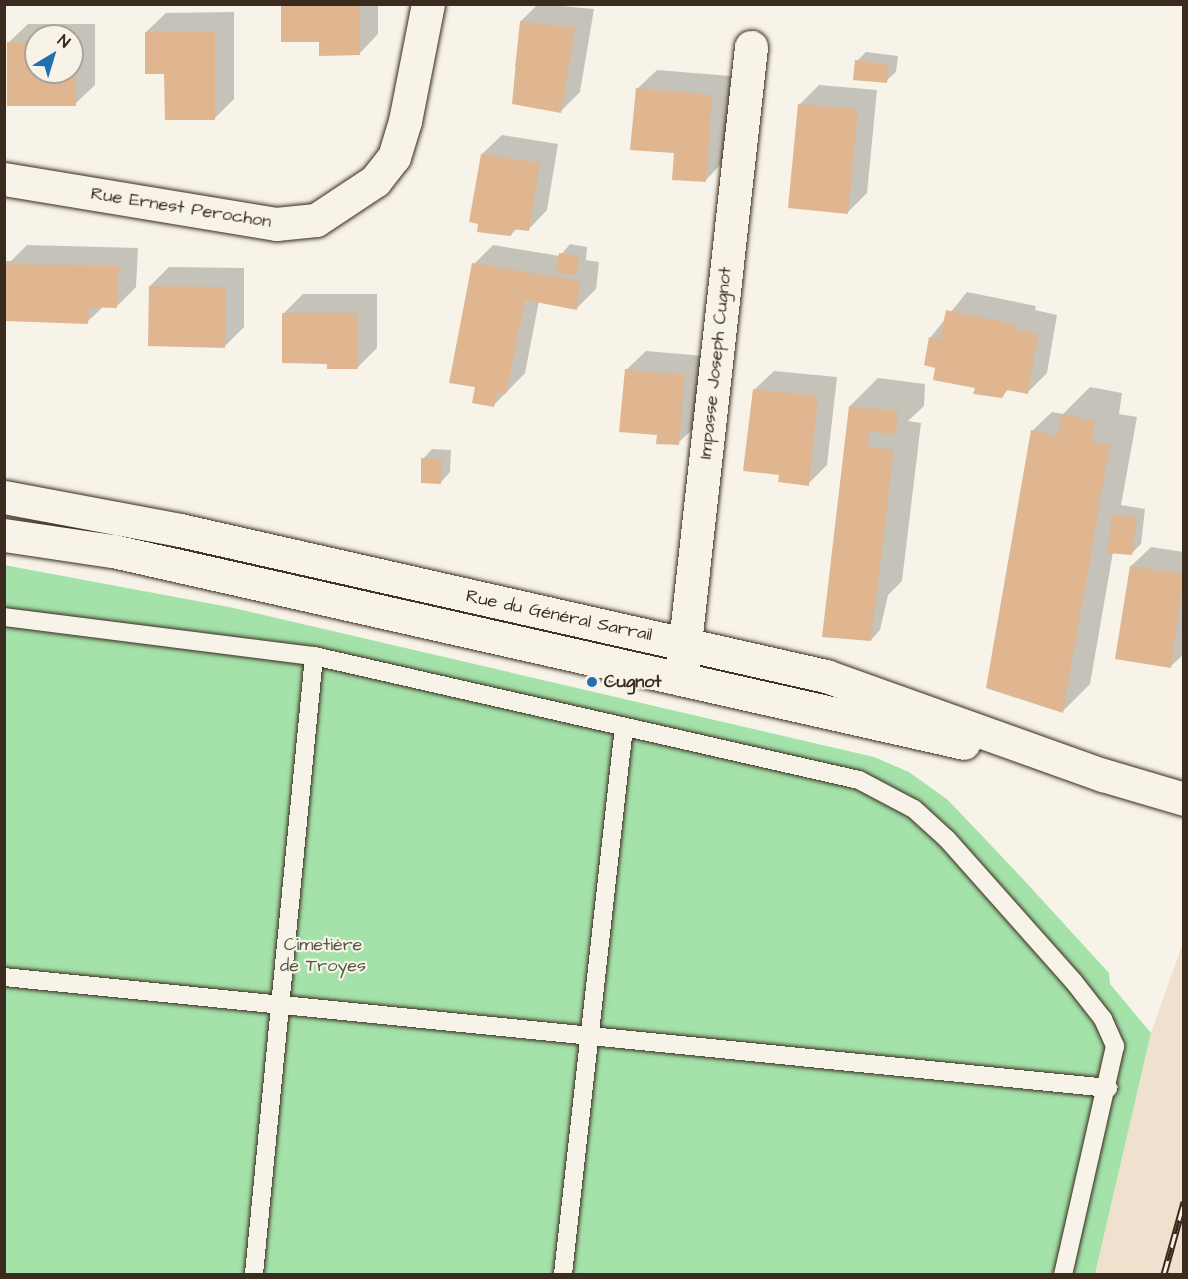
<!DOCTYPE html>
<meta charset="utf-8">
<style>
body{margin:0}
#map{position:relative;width:1188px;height:1279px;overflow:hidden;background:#f7f3e8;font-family:"Architects Daughter",sans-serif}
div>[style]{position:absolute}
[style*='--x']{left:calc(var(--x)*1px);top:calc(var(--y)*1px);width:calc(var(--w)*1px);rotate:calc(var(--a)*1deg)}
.built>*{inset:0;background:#f0e1ce}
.green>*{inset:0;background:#a4e2aa}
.shadow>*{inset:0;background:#0003}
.building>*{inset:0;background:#dfb690}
.roads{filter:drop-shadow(0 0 2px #3b2a1e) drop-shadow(0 0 2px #3b2a1e)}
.service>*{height:18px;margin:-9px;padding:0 9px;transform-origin:9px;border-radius:9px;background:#f7f3e8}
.minor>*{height:33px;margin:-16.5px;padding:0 16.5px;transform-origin:16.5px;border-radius:16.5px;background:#f7f3e8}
.tertiary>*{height:33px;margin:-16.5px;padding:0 16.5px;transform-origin:16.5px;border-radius:16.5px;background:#f7f3e8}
.rail>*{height:7px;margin-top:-3.5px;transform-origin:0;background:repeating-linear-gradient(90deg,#f7f3e8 0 14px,#3b2a1e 0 28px);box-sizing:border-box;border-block:2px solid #3b2a1e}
.dots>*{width:16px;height:16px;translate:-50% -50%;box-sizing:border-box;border:3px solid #f7f3e8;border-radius:50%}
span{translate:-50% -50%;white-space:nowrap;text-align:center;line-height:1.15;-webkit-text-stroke:4.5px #f7f3e8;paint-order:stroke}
.street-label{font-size:18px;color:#3b2a1e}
.poi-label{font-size:18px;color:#3b2a1e;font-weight:700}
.left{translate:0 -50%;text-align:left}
.park-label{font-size:18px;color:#555841}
.frame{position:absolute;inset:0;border:6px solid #3b2a1e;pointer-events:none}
.north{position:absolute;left:24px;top:24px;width:60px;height:60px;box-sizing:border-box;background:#f7f3e8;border:2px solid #aca397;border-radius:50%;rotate:38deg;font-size:16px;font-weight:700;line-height:24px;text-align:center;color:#3b2a1e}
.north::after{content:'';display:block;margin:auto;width:21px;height:27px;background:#1f6fb2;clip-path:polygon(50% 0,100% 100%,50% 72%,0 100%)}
</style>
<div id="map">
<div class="built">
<i style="clip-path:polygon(1183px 943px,1183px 1274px,1095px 1274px,1151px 1033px)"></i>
</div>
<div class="green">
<i style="clip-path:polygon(4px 565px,229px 607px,874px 757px,909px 772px,948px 800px,1022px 878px,1109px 973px,1110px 984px,1151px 1033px,1095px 1274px,5px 1274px)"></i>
</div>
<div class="shadow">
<i style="clip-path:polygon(282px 4px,378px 4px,378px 34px,359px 54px,320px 41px)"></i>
<i style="clip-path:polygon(538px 4px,594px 9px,580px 92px,561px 111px,515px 66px,521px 21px)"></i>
<i style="clip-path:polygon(234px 12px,234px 99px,215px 118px,166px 72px,146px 32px,166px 13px)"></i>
<i style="clip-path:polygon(evenodd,28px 24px,95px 24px,95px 85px,75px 104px,8px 104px,8px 43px,28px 24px,36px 36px,72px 36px,72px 72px,36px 72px,36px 36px)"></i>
<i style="clip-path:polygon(866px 52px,898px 56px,896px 72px,886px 81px,857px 61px)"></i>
<i style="clip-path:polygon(657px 70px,731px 76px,724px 161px,705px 181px,675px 152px,637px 89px)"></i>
<i style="clip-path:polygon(819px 85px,877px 90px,867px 193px,848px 212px,800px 104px)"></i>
<i style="clip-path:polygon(502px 135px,558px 144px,547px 210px,528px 230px,517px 228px,511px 235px,482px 154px)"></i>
<i style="clip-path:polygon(570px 244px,587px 247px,586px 260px,599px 262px,596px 289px,577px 308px,539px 301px,525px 373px,494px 405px,476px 386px,474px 264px,493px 245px,560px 256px)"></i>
<i style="clip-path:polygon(27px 245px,138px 248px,136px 287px,117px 306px,104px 306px,87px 322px,4px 308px,4px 261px,11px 261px)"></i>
<i style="clip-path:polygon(169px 267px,244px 268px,244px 327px,224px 347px,150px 286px)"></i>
<i style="clip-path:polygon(967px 292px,1036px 306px,1035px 310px,1057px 315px,1047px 373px,1028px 392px,1009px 389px,1001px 396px,937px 367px,930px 338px)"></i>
<i style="clip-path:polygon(303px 294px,377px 294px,377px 348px,357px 368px,329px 362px,283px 314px)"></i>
<i style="clip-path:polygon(646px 351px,704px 356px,698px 424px,678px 443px,658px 434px,626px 370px)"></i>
<i style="clip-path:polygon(774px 371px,837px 377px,827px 465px,808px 484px,754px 390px)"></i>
<i style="clip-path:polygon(878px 378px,925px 384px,924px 406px,908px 421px,921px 423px,902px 581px,888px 595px,880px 630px,871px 640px,850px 406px)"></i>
<i style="clip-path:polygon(1090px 387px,1122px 393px,1119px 414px,1137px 417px,1121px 505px,1145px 509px,1141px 544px,1131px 554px,1113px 552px,1090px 684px,1062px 712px,1032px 431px,1052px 412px,1063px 414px)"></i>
<i style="clip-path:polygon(432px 449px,451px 450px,450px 472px,441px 482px,423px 459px)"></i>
<i style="clip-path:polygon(1151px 547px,1184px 552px,1184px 654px,1171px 666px,1131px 566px)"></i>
</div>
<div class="building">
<i style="clip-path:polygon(281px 4px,359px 4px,360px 55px,319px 56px,319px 42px,281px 42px)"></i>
<i style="clip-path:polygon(520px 21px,575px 28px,561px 113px,512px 104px)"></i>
<i style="clip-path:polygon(215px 31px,215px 120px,165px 120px,164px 74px,145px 74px,145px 32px)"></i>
<i style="clip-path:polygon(7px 42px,36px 42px,36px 72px,72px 72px,72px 42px,76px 42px,76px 106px,7px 106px)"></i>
<i style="clip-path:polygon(855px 60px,889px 65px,887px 83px,853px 80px)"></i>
<i style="clip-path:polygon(636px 88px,712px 95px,706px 182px,672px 180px,674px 153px,630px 150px)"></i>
<i style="clip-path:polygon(798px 104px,858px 109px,848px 214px,788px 208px)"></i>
<i style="clip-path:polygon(481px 154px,540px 163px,529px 231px,512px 229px,511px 236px,477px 232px,478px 224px,469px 222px)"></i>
<i style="clip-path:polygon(559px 253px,579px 256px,576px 275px,556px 272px)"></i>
<i style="clip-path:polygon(472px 263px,580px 281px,577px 310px,525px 300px,506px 394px,498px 392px,494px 407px,472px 403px,475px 387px,449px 383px)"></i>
<i style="clip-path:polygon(6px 264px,119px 266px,117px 308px,89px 307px,88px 324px,6px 321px)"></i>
<i style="clip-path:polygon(149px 286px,226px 287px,225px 348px,148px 346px)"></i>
<i style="clip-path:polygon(946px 310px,1017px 325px,1016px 329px,1038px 334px,1028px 394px,1007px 390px,1002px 398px,973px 394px,975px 388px,933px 380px,935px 368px,924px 365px,929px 337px,940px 339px)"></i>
<i style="clip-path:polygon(282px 313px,358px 313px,358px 369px,327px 369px,327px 364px,282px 363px)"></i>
<i style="clip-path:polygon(625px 369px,685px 375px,679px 445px,656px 444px,657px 435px,619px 432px)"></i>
<i style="clip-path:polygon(753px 389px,818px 396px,809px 486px,778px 482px,779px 475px,743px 471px)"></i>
<i style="clip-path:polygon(849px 406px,898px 411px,896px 435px,870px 431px,868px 447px,894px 450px,871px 641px,822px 637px)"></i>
<i style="clip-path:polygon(1061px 414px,1095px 421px,1092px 442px,1110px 445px,1063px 713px,986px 688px,1031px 430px,1057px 436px)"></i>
<i style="clip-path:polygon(421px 458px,442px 459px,441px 484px,421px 483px)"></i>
<i style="clip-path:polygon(1112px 514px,1137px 518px,1132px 555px,1107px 553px)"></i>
<i style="clip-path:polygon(1130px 566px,1184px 574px,1171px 668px,1115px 659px)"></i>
</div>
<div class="roads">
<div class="service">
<i style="--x:4;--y:617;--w:312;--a:7.2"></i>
<i style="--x:314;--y:656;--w:559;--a:12.82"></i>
<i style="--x:859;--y:780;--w:62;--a:27.8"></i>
<i style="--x:914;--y:809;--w:45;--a:42.3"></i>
<i style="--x:947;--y:839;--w:191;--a:48.4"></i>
<i style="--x:1074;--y:982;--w:47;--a:51.9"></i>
<i style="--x:1103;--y:1019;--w:30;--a:66"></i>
<i style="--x:1115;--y:1046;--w:234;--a:102.8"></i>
<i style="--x:4;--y:977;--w:1110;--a:5.74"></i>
<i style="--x:254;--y:1274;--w:621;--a:-84.45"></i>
<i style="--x:563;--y:1274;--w:550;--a:-83.64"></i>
</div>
<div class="minor">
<i style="--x:4;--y:179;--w:276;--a:9.4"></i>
<i style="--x:276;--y:224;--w:40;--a:-5.7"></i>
<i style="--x:316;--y:220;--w:71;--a:-33.5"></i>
<i style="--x:375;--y:181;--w:31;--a:-52"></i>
<i style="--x:394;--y:157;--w:38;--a:-73"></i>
<i style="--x:405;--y:121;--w:119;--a:-78.9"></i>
<i style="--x:681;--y:679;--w:636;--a:-83.68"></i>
</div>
<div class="tertiary">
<i style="--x:4;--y:497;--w:179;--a:10.6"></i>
<i style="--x:180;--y:530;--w:662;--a:12.74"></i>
<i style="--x:826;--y:676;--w:294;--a:19.7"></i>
<i style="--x:1103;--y:775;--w:84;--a:16.5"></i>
<i style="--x:4;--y:535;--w:110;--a:8.4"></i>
<i style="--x:113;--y:551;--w:872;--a:12.71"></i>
</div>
</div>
<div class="rail">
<i style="--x:1164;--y:1274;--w:75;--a:-74.5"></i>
</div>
<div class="dots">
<i style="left:592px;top:682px;background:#1f6fb2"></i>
</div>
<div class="street-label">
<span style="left:181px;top:208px;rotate:9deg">Rue Ernest Perochon</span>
<span style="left:716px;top:363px;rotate:-84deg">Impasse Joseph Cugnot</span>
<span style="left:559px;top:616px;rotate:12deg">Rue du Général Sarrail</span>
</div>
<div class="poi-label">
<span class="left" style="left:604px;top:682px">Cugnot</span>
</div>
<div class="park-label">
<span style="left:323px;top:956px">Cimetière<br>de Troyes</span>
</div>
<div class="frame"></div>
<div class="north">N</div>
</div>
